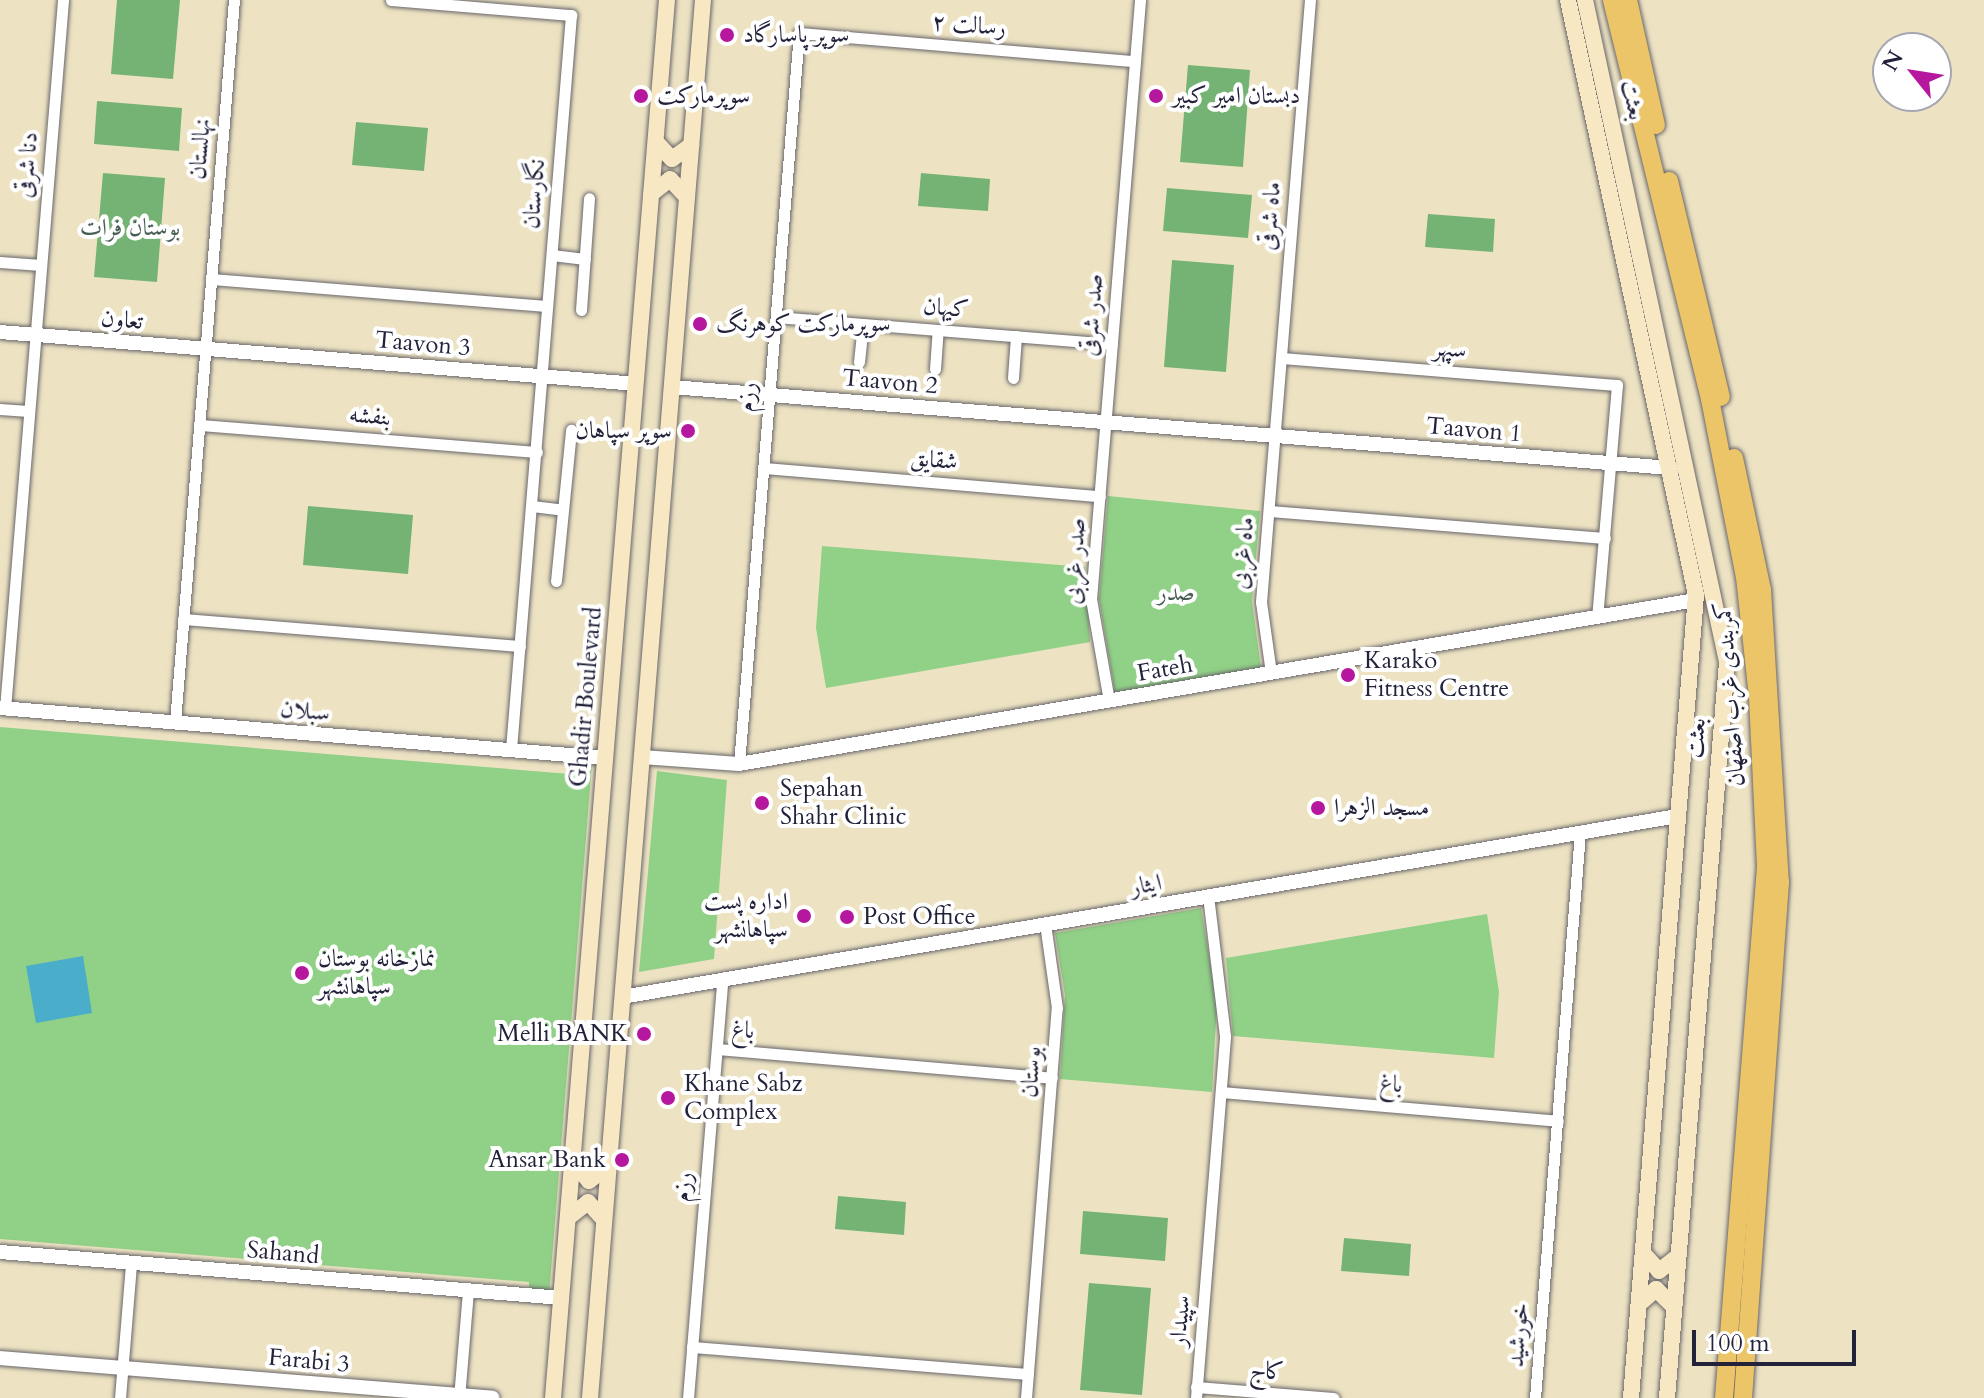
<!DOCTYPE html>
<meta charset="utf-8">
<style>
body{margin:0}
#map{position:relative;width:1984px;height:1398px;overflow:hidden;background:#ede3c3;font-family:Cardo,Amiri,serif}
div>[style]{position:absolute}
[style*='--x']{left:calc(var(--x)*1px);top:calc(var(--y)*1px);width:calc(var(--w)*1px);rotate:calc(var(--a)*1deg)}
.green>*{inset:0;background:#91d187}
.forest>*{inset:0;background:#74b374}
.water>*{inset:0;background:#4aadc9}
.roads{filter:drop-shadow(0 0 2px #69666b) drop-shadow(0 0 2px #69666b)}
.minor>*{height:11px;margin:-5.5px;padding:0 5.5px;transform-origin:5.5px;border-radius:5.5px;background:#fff}
.tertiary>*{height:14px;margin:-7px;padding:0 7px;transform-origin:7px;border-radius:7px;background:#fff}
.secondary>*{height:16px;margin:-8px;padding:0 8px;transform-origin:8px;border-radius:8px;background:#f7e8c3}
.trunk>*{height:18px;margin:-9px;padding:0 9px;transform-origin:9px;border-radius:9px;background:#ecc569}
.dots>*{width:22px;height:22px;translate:-50% -50%;box-sizing:border-box;border:4px solid #fff;border-radius:50%}
span{translate:-50% -50%;white-space:nowrap;text-align:center;line-height:1.15;-webkit-text-stroke:8px #fff;paint-order:stroke}
.street-label{font-size:24px;color:#22223b}
.poi-label{font-size:24px;color:#22223b}
.left{translate:0 -50%;text-align:left}
.right{translate:-100% -50%;text-align:right}
.park-label{font-size:24px;color:#495f56}
.north{position:absolute;left:1872px;top:32px;width:80px;height:80px;box-sizing:border-box;background:#fff;border:2px solid #a7a7b1;border-radius:50%;rotate:300deg;font-size:22px;font-weight:700;line-height:32px;text-align:center;color:#22223b}
.north::after{content:'';display:block;margin:auto;width:28px;height:36px;background:#b5179e;clip-path:polygon(50% 0,100% 100%,50% 72%,0 100%)}
.scale{position:absolute;left:1692px;top:1330px;width:164px;height:36px;box-sizing:border-box;border:4px solid #22223b;border-top:0;padding-left:10px;font-size:24px;line-height:28px;white-space:nowrap;color:#22223b;-webkit-text-stroke:6px #fff;paint-order:stroke}
</style>
<div id="map">
<div class="green">
<i style="clip-path:polygon(1108px 496px,1260px 511px,1252px 602px,1261px 668px,1115px 693px,1099px 598px)"></i>
<i style="clip-path:polygon(822px 546px,1085px 567px,1090px 642px,826px 688px,816px 628px)"></i>
<i style="clip-path:polygon(0 727px,570px 774px,572px 763px,592px 764px,549px 1296px,529px 1294px,529px 1282px,0 1239px)"></i>
<i style="clip-path:polygon(657px 771px,727px 780px,714px 959px,639px 972px)"></i>
<i style="clip-path:polygon(1201px 908px,1217px 1003px,1212px 1092px,1060px 1079px,1065px 995px,1055px 933px)"></i>
<i style="clip-path:polygon(1487px 914px,1499px 992px,1494px 1058px,1233px 1036px,1226px 958px)"></i>
</div>
<div class="forest">
<i style="clip-path:polygon(117px 0,180px 0,173px 79px,111px 74px)"></i>
<i style="clip-path:polygon(1188px 65px,1250px 70px,1243px 167px,1180px 162px)"></i>
<i style="clip-path:polygon(97px 101px,182px 108px,179px 151px,94px 144px)"></i>
<i style="clip-path:polygon(356px 122px,428px 128px,424px 171px,352px 165px)"></i>
<i style="clip-path:polygon(103px 173px,165px 178px,157px 282px,94px 277px)"></i>
<i style="clip-path:polygon(921px 173px,990px 179px,988px 211px,918px 206px)"></i>
<i style="clip-path:polygon(1167px 188px,1252px 195px,1248px 238px,1163px 231px)"></i>
<i style="clip-path:polygon(1428px 214px,1495px 219px,1493px 252px,1425px 247px)"></i>
<i style="clip-path:polygon(1172px 260px,1234px 265px,1226px 372px,1164px 367px)"></i>
<i style="clip-path:polygon(308px 506px,413px 515px,408px 574px,303px 565px)"></i>
<i style="clip-path:polygon(838px 1196px,906px 1202px,904px 1235px,835px 1229px)"></i>
<i style="clip-path:polygon(1083px 1211px,1168px 1218px,1165px 1261px,1080px 1254px)"></i>
<i style="clip-path:polygon(1344px 1238px,1411px 1244px,1409px 1276px,1341px 1271px)"></i>
<i style="clip-path:polygon(1089px 1283px,1151px 1288px,1142px 1395px,1080px 1390px)"></i>
</div>
<div class="water">
<i style="clip-path:polygon(83px 956px,92px 1013px,36px 1023px,26px 966px)"></i>
</div>
<div class="roads">
<div class="minor">
<i style="--x:391;--y:0;--w:181;--a:4.8"></i>
<i style="--x:571;--y:15;--w:737;--a:94.67"></i>
<i style="--x:552;--y:255;--w:33;--a:7"></i>
<i style="--x:0;--y:262;--w:41;--a:4.2"></i>
<i style="--x:211;--y:279;--w:337;--a:4.6"></i>
<i style="--x:581;--y:310;--w:112;--a:-85.9"></i>
<i style="--x:776;--y:317;--w:337;--a:4.6"></i>
<i style="--x:1281;--y:358;--w:337;--a:4.6"></i>
<i style="--x:1617;--y:385;--w:233;--a:94.9"></i>
<i style="--x:859;--y:362;--w:38;--a:-84"></i>
<i style="--x:935;--y:369;--w:39;--a:-86"></i>
<i style="--x:1013;--y:378;--w:42;--a:-85.9"></i>
<i style="--x:0;--y:409;--w:28;--a:4"></i>
<i style="--x:200;--y:425;--w:338;--a:4.6"></i>
<i style="--x:764;--y:468;--w:337;--a:4.8"></i>
<i style="--x:532;--y:506;--w:31;--a:7"></i>
<i style="--x:1269;--y:511;--w:337;--a:4.6"></i>
<i style="--x:556;--y:581;--w:152;--a:-84.3"></i>
<i style="--x:183;--y:619;--w:338;--a:4.6"></i>
<i style="--x:1271;--y:673;--w:72;--a:-98"></i>
<i style="--x:1261;--y:602;--w:604;--a:-85.35"></i>
<i style="--x:1109;--y:701;--w:104;--a:-100"></i>
<i style="--x:1091;--y:599;--w:601;--a:-85.32"></i>
<i style="--x:5;--y:709;--w:711;--a:-85.32"></i>
<i style="--x:175;--y:722;--w:724;--a:-85.33"></i>
<i style="--x:739;--y:764;--w:733;--a:-85.31"></i>
<i style="--x:799;--y:33;--w:337;--a:4.8"></i>
<i style="--x:717;--y:1049;--w:336;--a:4.9"></i>
<i style="--x:1221;--y:1092;--w:338;--a:4.9"></i>
<i style="--x:692;--y:1347;--w:337;--a:4.6"></i>
<i style="--x:1196;--y:1387;--w:138;--a:4.6"></i>
<i style="--x:120;--y:1398;--w:135;--a:-85.3"></i>
<i style="--x:459;--y:1398;--w:108;--a:-85.2"></i>
<i style="--x:688;--y:1398;--w:419;--a:-85.3"></i>
<i style="--x:1026;--y:1398;--w:391;--a:-85.5"></i>
<i style="--x:1057;--y:1008;--w:85;--a:-98.1"></i>
<i style="--x:1196;--y:1398;--w:363;--a:-85.4"></i>
<i style="--x:1225;--y:1036;--w:141;--a:-96.9"></i>
<i style="--x:1535;--y:1398;--w:567;--a:-85.45"></i>
</div>
<div class="tertiary">
<i style="--x:0;--y:332;--w:638;--a:4.67"></i>
<i style="--x:672;--y:387;--w:1002;--a:4.64"></i>
<i style="--x:0;--y:708;--w:608;--a:4.72"></i>
<i style="--x:642;--y:757;--w:97;--a:4.1"></i>
<i style="--x:739;--y:764;--w:970;--a:-9.73"></i>
<i style="--x:622;--y:997;--w:1071;--a:-9.73"></i>
<i style="--x:0;--y:1252;--w:564;--a:4.68"></i>
<i style="--x:0;--y:1358;--w:494;--a:4.6"></i>
</div>
<div class="secondary">
<i style="--x:1568;--y:0;--w:609;--a:77.86"></i>
<i style="--x:1696;--y:595;--w:806;--a:94.63"></i>
<i style="--x:1585;--y:0;--w:677;--a:77.89"></i>
<i style="--x:1727;--y:662;--w:738;--a:94.66"></i>
<i style="--x:656;--y:142;--w:23;--a:47"></i>
<i style="--x:672;--y:159;--w:24;--a:-36"></i>
<i style="--x:651;--y:194;--w:24;--a:-38"></i>
<i style="--x:670;--y:179;--w:25;--a:47"></i>
<i style="--x:573;--y:1163;--w:24;--a:48"></i>
<i style="--x:589;--y:1181;--w:24;--a:-38"></i>
<i style="--x:569;--y:1217;--w:24;--a:-38"></i>
<i style="--x:588;--y:1202;--w:24;--a:48"></i>
<i style="--x:1643;--y:1253;--w:24;--a:48"></i>
<i style="--x:1659;--y:1271;--w:24;--a:-38"></i>
<i style="--x:1639;--y:1304;--w:23;--a:-41"></i>
<i style="--x:1656;--y:1289;--w:25;--a:45"></i>
<i style="--x:553;--y:1398;--w:1403;--a:-85.34"></i>
<i style="--x:590;--y:1398;--w:1403;--a:-85.38"></i>
</div>
<div class="trunk">
<i style="--x:1612;--y:0;--w:411;--a:76.2"></i>
<i style="--x:1710;--y:399;--w:181;--a:78.9"></i>
<i style="--x:1745;--y:577;--w:121;--a:83.8"></i>
<i style="--x:1758;--y:697;--w:170;--a:87.3"></i>
<i style="--x:1766;--y:867;--w:533;--a:94.52"></i>
<i style="--x:1628;--y:0;--w:128;--a:77.4"></i>
<i style="--x:1669;--y:181;--w:222;--a:76.5"></i>
<i style="--x:1734;--y:458;--w:135;--a:78"></i>
<i style="--x:1762;--y:590;--w:293;--a:86.5"></i>
<i style="--x:1780;--y:882;--w:517;--a:94.1"></i>
</div>
</div>
<div class="dots">
<i style="left:727px;top:35px;background:#b5179e"></i>
<i style="left:641px;top:96px;background:#b5179e"></i>
<i style="left:1156px;top:96px;background:#b5179e"></i>
<i style="left:700px;top:324px;background:#b5179e"></i>
<i style="left:688px;top:431px;background:#b5179e"></i>
<i style="left:1348px;top:675px;background:#b5179e"></i>
<i style="left:762px;top:803px;background:#b5179e"></i>
<i style="left:1318px;top:808px;background:#b5179e"></i>
<i style="left:804px;top:916px;background:#b5179e"></i>
<i style="left:847px;top:917px;background:#b5179e"></i>
<i style="left:302px;top:973px;background:#b5179e"></i>
<i style="left:644px;top:1034px;background:#b5179e"></i>
<i style="left:668px;top:1098px;background:#b5179e"></i>
<i style="left:622px;top:1160px;background:#b5179e"></i>
</div>
<div class="street-label">
<span style="left:969px;top:25px;rotate:5deg">رسالت ۲</span>
<span style="left:1633px;top:100px;rotate:78deg">بعثت</span>
<span style="left:200px;top:149px;rotate:-85deg">نهالستان</span>
<span style="left:27px;top:165px;rotate:-85deg">دنا شرقی</span>
<span style="left:534px;top:194px;rotate:-85deg">نگارستان</span>
<span style="left:1270px;top:216px;rotate:-85deg">ماه شرقی</span>
<span style="left:946px;top:308px;rotate:5deg">کیهان</span>
<span style="left:1092px;top:315px;rotate:-86deg">صدر شرقی</span>
<span style="left:122px;top:320px;rotate:5deg">تعاون</span>
<span style="left:423px;top:344px;rotate:5deg">Taavon 3</span>
<span style="left:1450px;top:349px;rotate:5deg">سپهر</span>
<span style="left:890px;top:382px;rotate:5deg">Taavon 2</span>
<span style="left:747px;top:397px;rotate:-85deg">رزم</span>
<span style="left:370px;top:416px;rotate:5deg">بنفشه</span>
<span style="left:1474px;top:430px;rotate:5deg">Taavon 1</span>
<span style="left:934px;top:460px;rotate:5deg">شقایق</span>
<span style="left:1243px;top:553px;rotate:-85deg">ماه غربی</span>
<span style="left:1075px;top:561px;rotate:-87deg">صدر غربی</span>
<span style="left:1165px;top:669px;rotate:-10deg">Fateh</span>
<span style="left:1730px;top:694px;rotate:-94deg">کمربندی غرب اصفهان</span>
<span style="left:586px;top:697px;rotate:-85deg">Ghadir Boulevard</span>
<span style="left:305px;top:711px;rotate:5deg">سبلان</span>
<span style="left:1696px;top:738px;rotate:-85deg">بعثت</span>
<span style="left:1146px;top:885px;rotate:-10deg">ایثار</span>
<span style="left:743px;top:1030px;rotate:5deg">باغ</span>
<span style="left:1031px;top:1072px;rotate:-86deg">بوستان</span>
<span style="left:1391px;top:1084px;rotate:5deg">باغ</span>
<span style="left:683px;top:1187px;rotate:-85deg">رزم</span>
<span style="left:283px;top:1253px;rotate:5deg">Sahand</span>
<span style="left:1180px;top:1321px;rotate:-85deg">سپیدار</span>
<span style="left:1518px;top:1335px;rotate:-85deg">خورشید</span>
<span style="left:309px;top:1361px;rotate:5deg">Farabi 3</span>
<span style="left:1267px;top:1371px;rotate:5deg">کاج</span>
</div>
<div class="poi-label">
<span class="left" style="left:743px;top:35px">سوپر پاسارگاد</span>
<span class="left" style="left:657px;top:96px">سوپرمارکت</span>
<span class="left" style="left:1172px;top:96px">دبستان امیر کبیر</span>
<span class="left" style="left:716px;top:324px">سوپرمارکت کوهرنگ</span>
<span class="right" style="left:672px;top:431px">سوپر سپاهان</span>
<span class="left" style="left:1364px;top:675px">Karako<br>Fitness Centre</span>
<span class="left" style="left:780px;top:803px">Sepahan<br>Shahr Clinic</span>
<span class="left" style="left:1334px;top:808px">مسجد الزهرا</span>
<span class="right" style="left:788px;top:916px">اداره پست<br>سپاهانشهر</span>
<span class="left" style="left:863px;top:917px">Post Office</span>
<span class="left" style="left:318px;top:973px">نمازخانه بوستان<br>سپاهانشهر</span>
<span class="right" style="left:628px;top:1034px">Melli BANK</span>
<span class="left" style="left:684px;top:1098px">Khane Sabz<br>Complex</span>
<span class="right" style="left:606px;top:1160px">Ansar Bank</span>
</div>
<div class="park-label">
<span style="left:130px;top:228px">بوستان فرات</span>
<span style="left:1176px;top:593px">صدر</span>
</div>
<div class="north">N</div>
<div class="scale">100 m</div>
</div>
